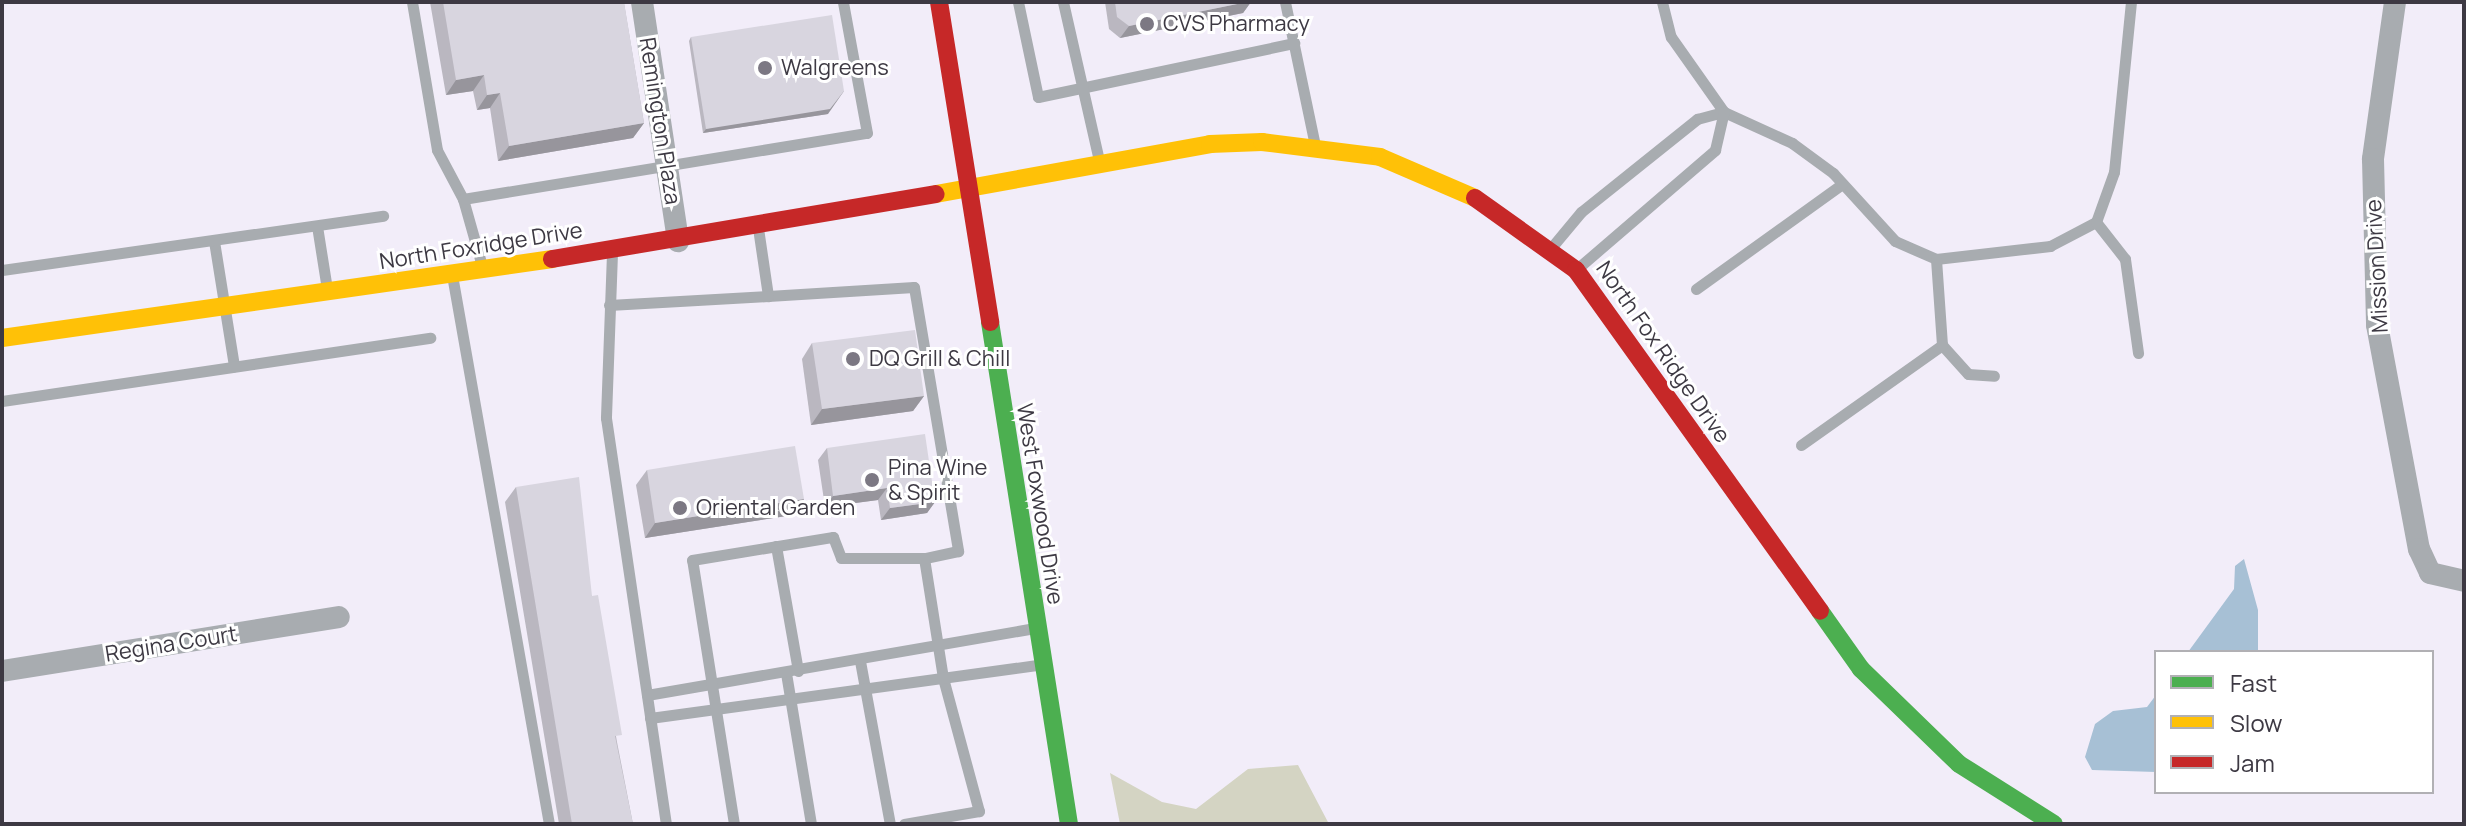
<!DOCTYPE html>
<style>
body{margin:0}
#map{position:relative;width:2466px;height:826px;overflow:hidden;background:#f2edf9;font-family:Manrope,sans-serif}
div>[style]{position:absolute}
[style*='--x']{left:calc(var(--x)*1px);top:calc(var(--y)*1px);width:calc(var(--w)*1px);rotate:calc(var(--a)*1deg)}
.forest>*{inset:0;background:#d4d4c3}
.water>*{inset:0;background:#a7c0d5}
.lane>*{height:11px;margin:-5.5px;padding:0 5.5px;transform-origin:5.5px;border-radius:5.5px;background:#a8acb0}
.street>*{height:22px;margin:-11px;padding:0 11px;transform-origin:11px;border-radius:11px;background:#a8acb0}
.fast>*{height:18px;margin:-9px;padding:0 9px;transform-origin:9px;border-radius:9px;background:#4caf50}
.slow>*{height:18px;margin:-9px;padding:0 9px;transform-origin:9px;border-radius:9px;background:#ffc107}
.jam>*{height:18px;margin:-9px;padding:0 9px;transform-origin:9px;border-radius:9px;background:#c62828}
.wall>*{inset:0;background:#bab7c0}
.shaded-wall>*{inset:0;background:#97959c}
.building>*{inset:0;background:#d8d5df}
.dots>*{width:22px;height:22px;translate:-50% -50%;box-sizing:border-box;border:4px solid #fff;border-radius:50%}
span{translate:-50% -50%;white-space:nowrap;text-align:center;line-height:1.15;-webkit-text-stroke:6px #fff;paint-order:stroke}
.poi-label{font-size:22px;color:#3d3943}
.left{translate:0 -50%;text-align:left}
.street-label{font-size:22px;color:#3d3943}
.frame{position:absolute;inset:0;border:4px solid #3d3943;pointer-events:none}
.legend{position:absolute;left:2154px;top:650px;width:280px;height:144px;box-sizing:border-box;background:#fff;border:2px solid #b1b0b4;margin:0;padding:10px 14px;list-style:none;font-size:24px;color:#3d3943}
.legend li{display:flex;align-items:center;gap:16px;height:40px}
.legend b{width:40px;border:2px solid #b1b0b4}
</style>
<div id="map">
<div class="forest">
<i style="clip-path:polygon(1298px 765px,1329px 824px,1120px 824px,1110px 773px,1162px 802px,1196px 809px,1248px 769px)"></i>
</div>
<div class="water">
<i style="clip-path:polygon(2244px 559px,2258px 610px,2258px 652px,2188px 652px,2234px 589px,2235px 566px)"></i>
<i style="clip-path:polygon(2156px 695px,2156px 772px,2092px 770px,2085px 757px,2095px 724px,2113px 711px,2147px 707px)"></i>
</div>
<div class="lane">
<i style="--x:412;--y:2;--w:150;--a:80.4"></i>
<i style="--x:437;--y:150;--w:55;--a:62"></i>
<i style="--x:463;--y:199;--w:70;--a:74.2"></i>
<i style="--x:1018;--y:2;--w:97;--a:78.1"></i>
<i style="--x:1038;--y:97;--w:262;--a:-11.9"></i>
<i style="--x:1063;--y:2;--w:163;--a:77.2"></i>
<i style="--x:1285;--y:2;--w:147;--a:78.2"></i>
<i style="--x:1662;--y:2;--w:36;--a:76"></i>
<i style="--x:1671;--y:37;--w:92;--a:54.8"></i>
<i style="--x:1724;--y:112;--w:75;--a:24.5"></i>
<i style="--x:1792;--y:143;--w:51;--a:36.2"></i>
<i style="--x:1833;--y:173;--w:92;--a:47.6"></i>
<i style="--x:1895;--y:241;--w:45;--a:23.7"></i>
<i style="--x:1936;--y:259;--w:115;--a:-6.5"></i>
<i style="--x:2050;--y:246;--w:52;--a:-27.6"></i>
<i style="--x:2096;--y:222;--w:53;--a:-70.2"></i>
<i style="--x:2114;--y:172;--w:171;--a:-84.3"></i>
<i style="--x:463;--y:199;--w:409;--a:-9.3"></i>
<i style="--x:867;--y:133;--w:133;--a:-100.4"></i>
<i style="--x:2096;--y:222;--w:47;--a:51.9"></i>
<i style="--x:2125;--y:259;--w:95;--a:82.1"></i>
<i style="--x:317;--y:226;--w:64;--a:81"></i>
<i style="--x:758;--y:228;--w:69;--a:81.6"></i>
<i style="--x:768;--y:296;--w:146;--a:-3.5"></i>
<i style="--x:914;--y:287;--w:268;--a:80.5"></i>
<i style="--x:958;--y:551;--w:35;--a:168"></i>
<i style="--x:924;--y:558;--w:121;--a:81"></i>
<i style="--x:943;--y:678;--w:138;--a:74.9"></i>
<i style="--x:979;--y:811;--w:76;--a:170.2"></i>
<i style="--x:214;--y:241;--w:127;--a:80.9"></i>
<i style="--x:1551;--y:248;--w:47;--a:-50.2"></i>
<i style="--x:1581;--y:212;--w:149;--a:-38.7"></i>
<i style="--x:1697;--y:119;--w:28;--a:-15"></i>
<i style="--x:612;--y:253;--w:165;--a:92.1"></i>
<i style="--x:606;--y:418;--w:410;--a:81.6"></i>
<i style="--x:1578;--y:268;--w:181;--a:-40.7"></i>
<i style="--x:1715;--y:150;--w:39;--a:-77"></i>
<i style="--x:2;--y:270;--w:385;--a:-8.1"></i>
<i style="--x:452;--y:275;--w:558;--a:79.98"></i>
<i style="--x:1696;--y:289;--w:180;--a:-35.7"></i>
<i style="--x:609;--y:305;--w:159;--a:-3.2"></i>
<i style="--x:1942;--y:345;--w:39;--a:48"></i>
<i style="--x:1968;--y:374;--w:26;--a:4"></i>
<i style="--x:2;--y:401;--w:433;--a:-8.4"></i>
<i style="--x:1801;--y:445;--w:173;--a:-35.3"></i>
<i style="--x:1942;--y:345;--w:86;--a:-94"></i>
<i style="--x:776;--y:546;--w:127;--a:80"></i>
<i style="--x:860;--y:661;--w:166;--a:79.6"></i>
<i style="--x:786;--y:673;--w:153;--a:80.6"></i>
<i style="--x:647;--y:695;--w:395;--a:-9.8"></i>
<i style="--x:650;--y:718;--w:396;--a:-7.8"></i>
<i style="--x:734;--y:824;--w:267;--a:-99"></i>
<i style="--x:692;--y:560;--w:143;--a:-9.3"></i>
<i style="--x:833;--y:537;--w:22;--a:69"></i>
<i style="--x:841;--y:558;--w:83;--a:0"></i>
</div>
<div class="street">
<i style="--x:642;--y:2;--w:242;--a:81.4"></i>
<i style="--x:2395;--y:2;--w:159;--a:98"></i>
<i style="--x:2373;--y:159;--w:166;--a:88.6"></i>
<i style="--x:2377;--y:325;--w:228;--a:79.4"></i>
<i style="--x:2419;--y:549;--w:26;--a:65"></i>
<i style="--x:2430;--y:573;--w:35;--a:13"></i>
<i style="--x:2;--y:671;--w:341;--a:-9.1"></i>
</div>
<div class="fast">
<i style="--x:990;--y:322;--w:508;--a:81.06"></i>
<i style="--x:1820;--y:611;--w:71;--a:54.7"></i>
<i style="--x:1861;--y:669;--w:136;--a:44.1"></i>
<i style="--x:1959;--y:764;--w:112;--a:32.3"></i>
</div>
<div class="slow">
<i style="--x:936;--y:194;--w:279;--a:-10.3"></i>
<i style="--x:1210;--y:144;--w:52;--a:-2.2"></i>
<i style="--x:1262;--y:142;--w:119;--a:7.2"></i>
<i style="--x:1380;--y:157;--w:103;--a:23.3"></i>
<i style="--x:2;--y:338;--w:556;--a:-8.17"></i>
</div>
<div class="jam">
<i style="--x:939;--y:2;--w:324;--a:80.9"></i>
<i style="--x:1475;--y:198;--w:124;--a:35.5"></i>
<i style="--x:1576;--y:270;--w:419;--a:54.4"></i>
<i style="--x:552;--y:259;--w:389;--a:-9.6"></i>
</div>
<div class="wall">
<i style="clip-path:polygon(430px 2px,626px 2px,624px 3px,644px 123px,633px 138px,498px 161px,490px 108px,477px 110px,473px 91px,446px 95px)"></i>
<i style="clip-path:polygon(1105px 2px,1251px 2px,1243px 13px,1120px 38px,1109px 29px)"></i>
<i style="clip-path:polygon(691px 37px,828px 114px,703px 133px,689px 41px)"></i>
<i style="clip-path:polygon(812px 343px,924px 396px,913px 411px,811px 425px,802px 359px)"></i>
<i style="clip-path:polygon(827px 448px,935px 502px,927px 513px,881px 520px,878px 500px,825px 507px,818px 460px)"></i>
<i style="clip-path:polygon(647px 470px,804px 499px,793px 515px,645px 538px,636px 485px)"></i>
<i style="clip-path:polygon(516px 487px,592px 596px,617px 742px,633px 824px,559px 824px,505px 502px)"></i>
</div>
<div class="shaded-wall">
<i style="clip-path:polygon(1247px 2px,1251px 2px,1243px 13px,1120px 38px,1129px 26px)"></i>
<i style="clip-path:polygon(484px 75px,473px 91px,446px 95px,456px 80px)"></i>
<i style="clip-path:polygon(844px 91px,828px 114px,703px 133px,706px 129px)"></i>
<i style="clip-path:polygon(500px 93px,490px 108px,477px 110px,487px 95px)"></i>
<i style="clip-path:polygon(644px 123px,633px 138px,498px 161px,509px 146px)"></i>
<i style="clip-path:polygon(924px 396px,913px 411px,811px 425px,822px 409px)"></i>
<i style="clip-path:polygon(887px 488px,878px 500px,825px 507px,833px 496px)"></i>
<i style="clip-path:polygon(804px 499px,793px 515px,645px 538px,655px 523px)"></i>
<i style="clip-path:polygon(935px 502px,927px 513px,881px 520px,890px 508px)"></i>
</div>
<div class="building">
<i style="clip-path:polygon(443px 2px,624px 2px,644px 123px,509px 146px,500px 93px,487px 95px,484px 75px,456px 80px)"></i>
<i style="clip-path:polygon(1115px 2px,1247px 2px,1129px 26px,1117px 17px)"></i>
<i style="clip-path:polygon(832px 15px,844px 91px,830px 109px,706px 129px,691px 37px)"></i>
<i style="clip-path:polygon(915px 330px,924px 396px,822px 409px,812px 343px)"></i>
<i style="clip-path:polygon(925px 434px,935px 502px,890px 508px,887px 488px,833px 496px,827px 448px)"></i>
<i style="clip-path:polygon(795px 446px,804px 499px,655px 523px,647px 470px)"></i>
<i style="clip-path:polygon(579px 477px,592px 596px,598px 595px,622px 735px,615px 736px,633px 824px,572px 824px,516px 487px)"></i>
</div>
<div class="dots">
<i style="left:1147px;top:24px;background:#7c7883"></i>
<i style="left:765px;top:68px;background:#7c7883"></i>
<i style="left:853px;top:359px;background:#7c7883"></i>
<i style="left:872px;top:480px;background:#7c7883"></i>
<i style="left:680px;top:508px;background:#7c7883"></i>
</div>
<div class="poi-label">
<span class="left" style="left:1163px;top:24px">CVS Pharmacy</span>
<span class="left" style="left:781px;top:68px">Walgreens</span>
<span class="left" style="left:869px;top:359px">DQ Grill &amp; Chill</span>
<span class="left" style="left:888px;top:480px">Pina Wine<br>&amp; Spirit</span>
<span class="left" style="left:696px;top:508px">Oriental Garden</span>
</div>
<div class="street-label">
<span style="left:660px;top:121px;rotate:81deg">Remington Plaza</span>
<span style="left:481px;top:246px;rotate:-9deg">North Foxridge Drive</span>
<span style="left:2377px;top:266px;rotate:-93deg">Mission Drive</span>
<span style="left:1663px;top:352px;rotate:55deg">North Fox Ridge Drive</span>
<span style="left:1040px;top:504px;rotate:81deg">West Foxwood Drive</span>
<span style="left:171px;top:644px;rotate:-9deg">Regina Court</span>
</div>
<div class="frame"></div>
<ul class="legend">
<li><b style="height:10px;background:#4caf50"></b>Fast</li>
<li><b style="height:10px;background:#ffc107"></b>Slow</li>
<li><b style="height:10px;background:#c62828"></b>Jam</li>
</ul>
</div>
